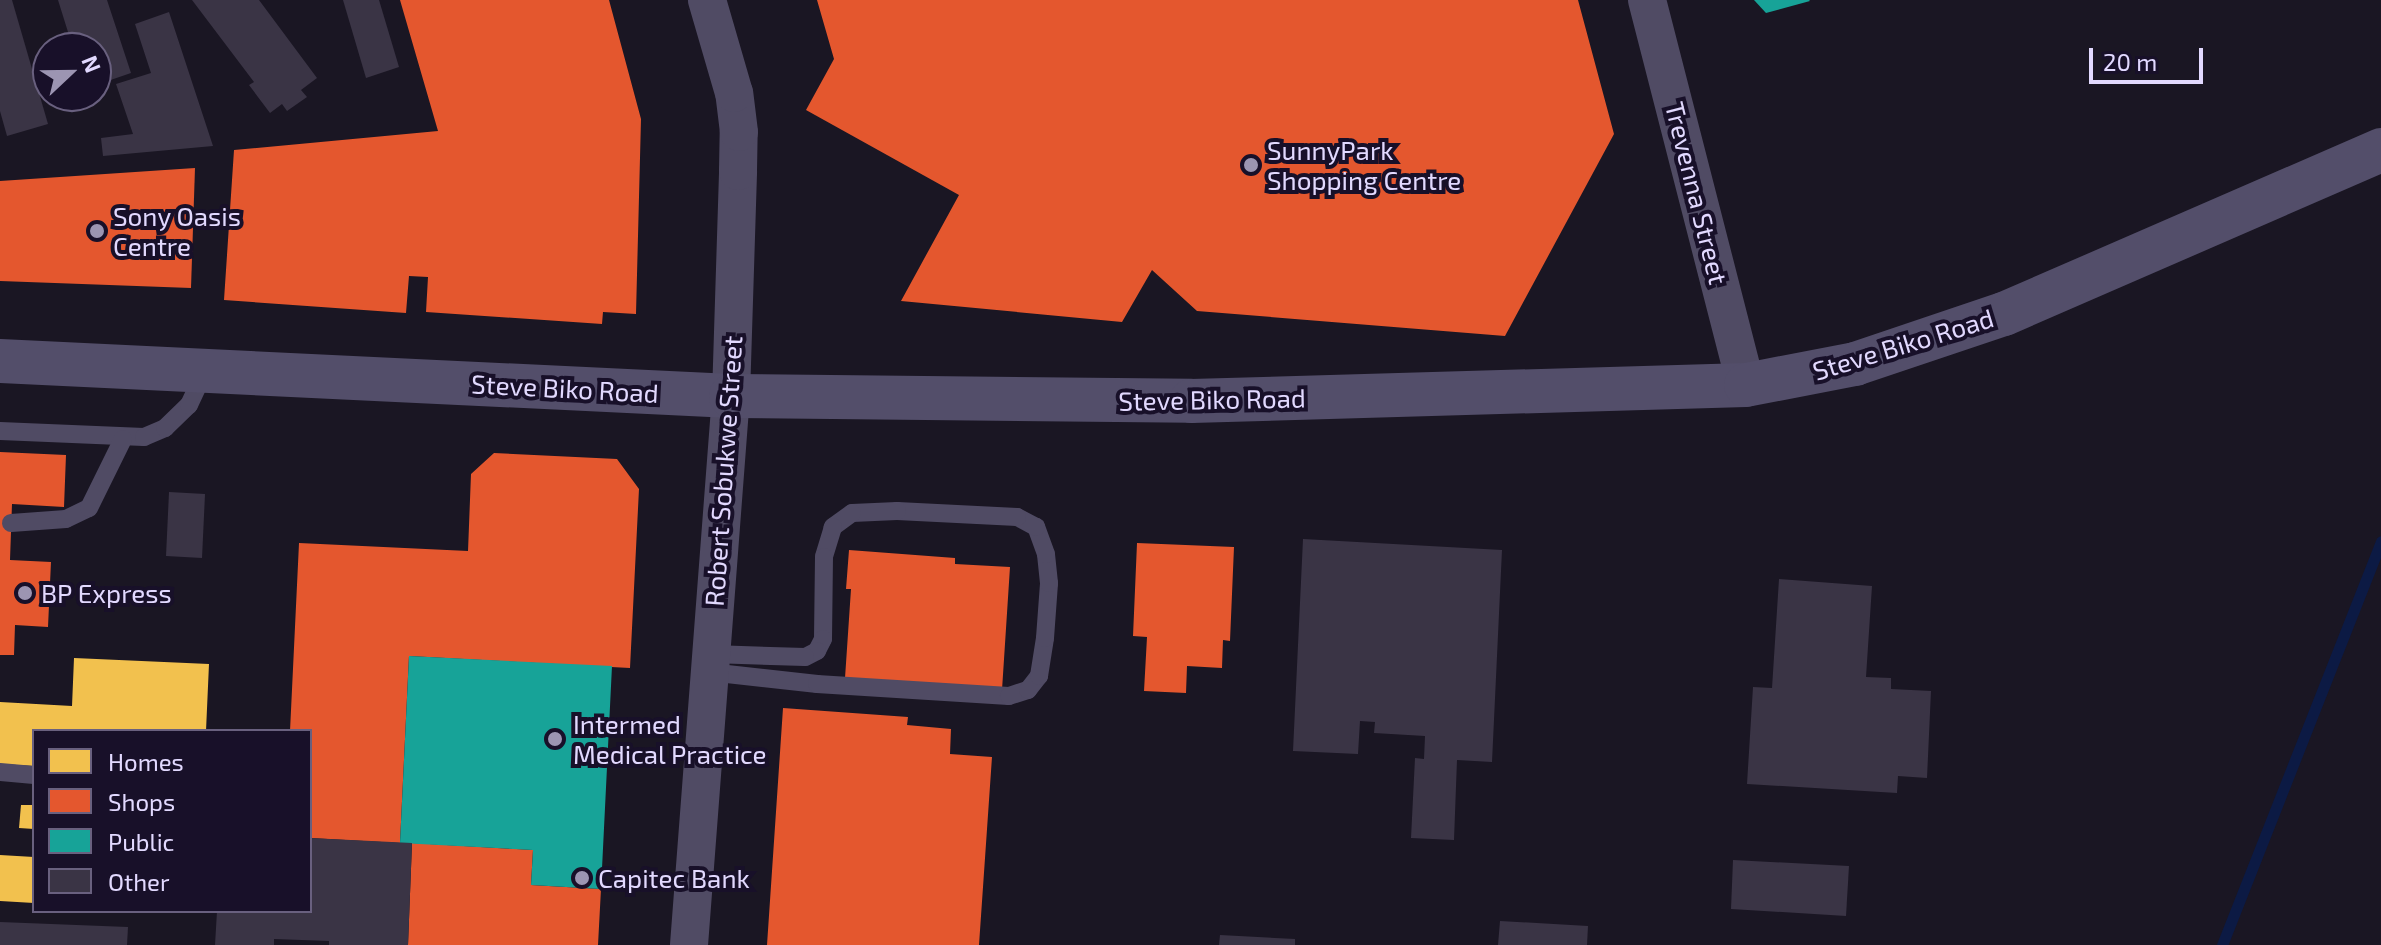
<!DOCTYPE html>
<style>
body{margin:0}
#map{position:relative;width:2381px;height:945px;overflow:hidden;background:#1a1623;font-family:"Exo 2",sans-serif}
div>[style]{position:absolute}
[style*='--x']{left:calc(var(--x)*1px);top:calc(var(--y)*1px);width:calc(var(--w)*1px);rotate:calc(var(--a)*1deg)}
.homes>*{inset:0;background:#f2c14e}
.shops>*{inset:0;background:#e4572e}
.public>*{inset:0;background:#17a398}
.stream>*{height:11px;margin:-5.5px;padding:0 5.5px;transform-origin:5.5px;border-radius:5.5px;background:#0c1a44}
.building>*{inset:0;background:#3a3445}
.lane>*{height:18px;margin:-9px;padding:0 9px;transform-origin:9px;border-radius:9px;background:#504b64}
.street>*{height:38px;margin:-19px;padding:0 19px;transform-origin:19px;border-radius:19px;background:#504b64}
.secondary>*{height:44px;margin:-22px;padding:0 22px;transform-origin:22px;border-radius:22px;background:#534e6a}
.dots>*{width:22px;height:22px;translate:-50% -50%;box-sizing:border-box;border:4px solid #181029;border-radius:50%}
span{translate:-50% -50%;white-space:nowrap;text-align:center;line-height:1.15;-webkit-text-stroke:8px #181029;paint-order:stroke}
.poi-label{font-size:26px;color:#e2d9ff}
.left{translate:0 -50%;text-align:left}
.street-label{font-size:26px;color:#e2d9ff}
.legend{position:absolute;left:32px;top:729px;width:280px;height:184px;box-sizing:border-box;background:#181029;border:2px solid #69607f;margin:0;padding:10px 14px;list-style:none;font-size:24px;color:#e2d9ff}
.legend li{display:flex;align-items:center;gap:16px;height:40px}
.legend b{width:40px;border:2px solid #69607f}
.north{position:absolute;left:32px;top:32px;width:80px;height:80px;box-sizing:border-box;background:#181029;border:2px solid #69607f;border-radius:50%;rotate:68deg;font-size:22px;font-weight:700;line-height:32px;text-align:center;color:#e2d9ff}
.north::after{content:'';display:block;margin:auto;width:28px;height:36px;background:#9c95b2;clip-path:polygon(50% 0,100% 100%,50% 72%,0 100%)}
.scale{position:absolute;left:2089px;top:48px;width:114px;height:36px;box-sizing:border-box;border:4px solid #e2d9ff;border-top:0;padding-left:10px;font-size:24px;line-height:28px;white-space:nowrap;color:#e2d9ff;-webkit-text-stroke:6px #181029;paint-order:stroke}
</style>
<div id="map">
<div class="homes">
<i style="clip-path:polygon(74px 658px,209px 664px,206px 731px,34px 731px,34px 766px,0 764px,0 702px,72px 706px)"></i>
<i style="clip-path:polygon(21px 805px,34px 805px,34px 829px,19px 828px)"></i>
<i style="clip-path:polygon(0 855px,34px 857px,34px 903px,0 901px)"></i>
</div>
<div class="shops">
<i style="clip-path:polygon(400px 0,609px 0,641px 119px,636px 314px,603px 312px,602px 324px,426px 312px,428px 277px,409px 276px,406px 313px,224px 300px,234px 150px,438px 131px)"></i>
<i style="clip-path:polygon(817px 0,1578px 0,1614px 134px,1505px 336px,1197px 311px,1152px 270px,1122px 322px,901px 301px,959px 195px,806px 110px,834px 59px)"></i>
<i style="clip-path:polygon(195px 168px,191px 288px,0 281px,0 181px)"></i>
<i style="clip-path:polygon(0 452px,66px 455px,64px 507px,12px 504px,10px 560px,51px 562px,48px 627px,15px 625px,14px 655px,0 655px)"></i>
<i style="clip-path:polygon(494px 453px,617px 459px,639px 489px,630px 668px,409px 656px,400px 843px,310px 838px,310px 731px,290px 731px,299px 543px,468px 551px,471px 474px)"></i>
<i style="clip-path:polygon(1137px 543px,1234px 547px,1230px 641px,1223px 640px,1222px 668px,1187px 666px,1186px 693px,1144px 691px,1147px 637px,1133px 636px)"></i>
<i style="clip-path:polygon(849px 550px,955px 558px,955px 564px,1010px 567px,1002px 690px,845px 678px,851px 589px,846px 589px)"></i>
<i style="clip-path:polygon(783px 708px,908px 717px,907px 725px,951px 729px,950px 754px,992px 757px,979px 945px,767px 945px)"></i>
<i style="clip-path:polygon(412px 843px,533px 850px,531px 885px,601px 889px,598px 945px,408px 945px)"></i>
</div>
<div class="public">
<i style="clip-path:polygon(1754px 0,1809px 0,1810px 1px,1766px 13px)"></i>
<i style="clip-path:polygon(409px 656px,612px 666px,601px 889px,531px 885px,533px 850px,400px 843px)"></i>
</div>
<div class="stream">
<i style="--x:2222;--y:945;--w:434;--a:-68.5"></i>
</div>
<div class="building">
<i style="clip-path:polygon(0 0,12px 0,48px 124px,7px 136px,0 111px)"></i>
<i style="clip-path:polygon(58px 0,107px 0,131px 73px,96px 85px,96px 48px,73px 48px)"></i>
<i style="clip-path:polygon(192px 0,259px 0,317px 78px,301px 90px,307px 97px,287px 111px,282px 104px,270px 113px,249px 85px,254px 82px)"></i>
<i style="clip-path:polygon(343px 0,379px 0,399px 67px,366px 78px)"></i>
<i style="clip-path:polygon(169px 12px,213px 146px,103px 156px,101px 138px,133px 134px,116px 84px,151px 73px,135px 24px)"></i>
<i style="clip-path:polygon(169px 492px,205px 494px,202px 558px,166px 556px)"></i>
<i style="clip-path:polygon(1303px 539px,1502px 550px,1492px 762px,1457px 760px,1454px 840px,1411px 838px,1415px 758px,1424px 759px,1425px 736px,1374px 733px,1375px 722px,1360px 721px,1358px 754px,1293px 751px)"></i>
<i style="clip-path:polygon(1779px 579px,1872px 586px,1866px 677px,1891px 678px,1891px 689px,1931px 691px,1927px 778px,1898px 776px,1897px 793px,1747px 784px,1753px 687px,1772px 688px)"></i>
<i style="clip-path:polygon(310px 838px,412px 843px,408px 945px,329px 945px,329px 941px,274px 939px,274px 945px,215px 945px,217px 911px,310px 911px)"></i>
<i style="clip-path:polygon(1733px 860px,1849px 866px,1846px 916px,1731px 909px)"></i>
<i style="clip-path:polygon(1500px 921px,1588px 926px,1587px 945px,1498px 945px)"></i>
<i style="clip-path:polygon(0 922px,128px 927px,127px 945px,0 945px)"></i>
<i style="clip-path:polygon(1220px 935px,1295px 939px,1295px 945px,1219px 945px)"></i>
</div>
<div class="lane">
<i style="--x:0;--y:431;--w:144;--a:2.4"></i>
<i style="--x:144;--y:437;--w:23;--a:-23"></i>
<i style="--x:165;--y:428;--w:33;--a:-44"></i>
<i style="--x:189;--y:405;--w:35;--a:-65"></i>
<i style="--x:11;--y:523;--w:55;--a:-4.2"></i>
<i style="--x:66;--y:519;--w:25;--a:-26"></i>
<i style="--x:89;--y:508;--w:77;--a:-63.8"></i>
<i style="--x:709;--y:672;--w:109;--a:6.3"></i>
<i style="--x:817;--y:684;--w:192;--a:3.6"></i>
<i style="--x:1009;--y:696;--w:20;--a:-18"></i>
<i style="--x:1028;--y:690;--w:18;--a:-52"></i>
<i style="--x:1039;--y:676;--w:38;--a:-81"></i>
<i style="--x:1045;--y:638;--w:55;--a:-85.8"></i>
<i style="--x:1049;--y:583;--w:29;--a:-96"></i>
<i style="--x:1046;--y:554;--w:29;--a:-110"></i>
<i style="--x:1036;--y:527;--w:21;--a:-152"></i>
<i style="--x:1017;--y:517;--w:120;--a:-177.1"></i>
<i style="--x:897;--y:511;--w:45;--a:177.5"></i>
<i style="--x:852;--y:513;--w:24;--a:144"></i>
<i style="--x:833;--y:527;--w:31;--a:107"></i>
<i style="--x:824;--y:557;--w:82;--a:90.7"></i>
<i style="--x:823;--y:639;--w:13;--a:117"></i>
<i style="--x:817;--y:651;--w:13;--a:153"></i>
<i style="--x:805;--y:657;--w:94;--a:-178.2"></i>
<i style="--x:0;--y:772;--w:34;--a:5"></i>
</div>
<div class="street">
<i style="--x:1647;--y:0;--w:398;--a:75.6"></i>
<i style="--x:689;--y:945;--w:551;--a:-85.63"></i>
<i style="--x:731;--y:396;--w:225;--a:-88.2"></i>
<i style="--x:738;--y:171;--w:39;--a:-89"></i>
<i style="--x:739;--y:132;--w:39;--a:-97"></i>
<i style="--x:734;--y:93;--w:97;--a:-106.2"></i>
</div>
<div class="secondary">
<i style="--x:0;--y:361;--w:732;--a:2.74"></i>
<i style="--x:731;--y:396;--w:460;--a:0.6"></i>
<i style="--x:1191;--y:401;--w:555;--a:-1.65"></i>
<i style="--x:1746;--y:385;--w:111;--a:-10.9"></i>
<i style="--x:1855;--y:364;--w:157;--a:-18.6"></i>
<i style="--x:2004;--y:314;--w:411;--a:-23.5"></i>
</div>
<div class="dots">
<i style="left:1251px;top:165px;background:#9c95b2"></i>
<i style="left:97px;top:231px;background:#9c95b2"></i>
<i style="left:25px;top:593px;background:#9c95b2"></i>
<i style="left:555px;top:739px;background:#9c95b2"></i>
<i style="left:582px;top:878px;background:#9c95b2"></i>
</div>
<div class="poi-label">
<span class="left" style="left:1267px;top:165px">SunnyPark<br>Shopping Centre</span>
<span class="left" style="left:113px;top:231px">Sony Oasis<br>Centre</span>
<span class="left" style="left:41px;top:593px">BP Express</span>
<span class="left" style="left:573px;top:739px">Intermed<br>Medical Practice</span>
<span class="left" style="left:598px;top:878px">Capitec Bank</span>
</div>
<div class="street-label">
<span style="left:1697px;top:193px;rotate:76deg">Trevenna Street</span>
<span style="left:1903px;top:344px;rotate:-17deg">Steve Biko Road</span>
<span style="left:565px;top:388px;rotate:3deg">Steve Biko Road</span>
<span style="left:1212px;top:399px;rotate:-1deg">Steve Biko Road</span>
<span style="left:723px;top:471px;rotate:-86deg">Robert Sobukwe Street</span>
</div>
<ul class="legend">
<li><b style="height:22px;background:#f2c14e"></b>Homes</li>
<li><b style="height:22px;background:#e4572e"></b>Shops</li>
<li><b style="height:22px;background:#17a398"></b>Public</li>
<li><b style="height:22px;background:#3a3445"></b>Other</li>
</ul>
<div class="north">N</div>
<div class="scale">20 m</div>
</div>
